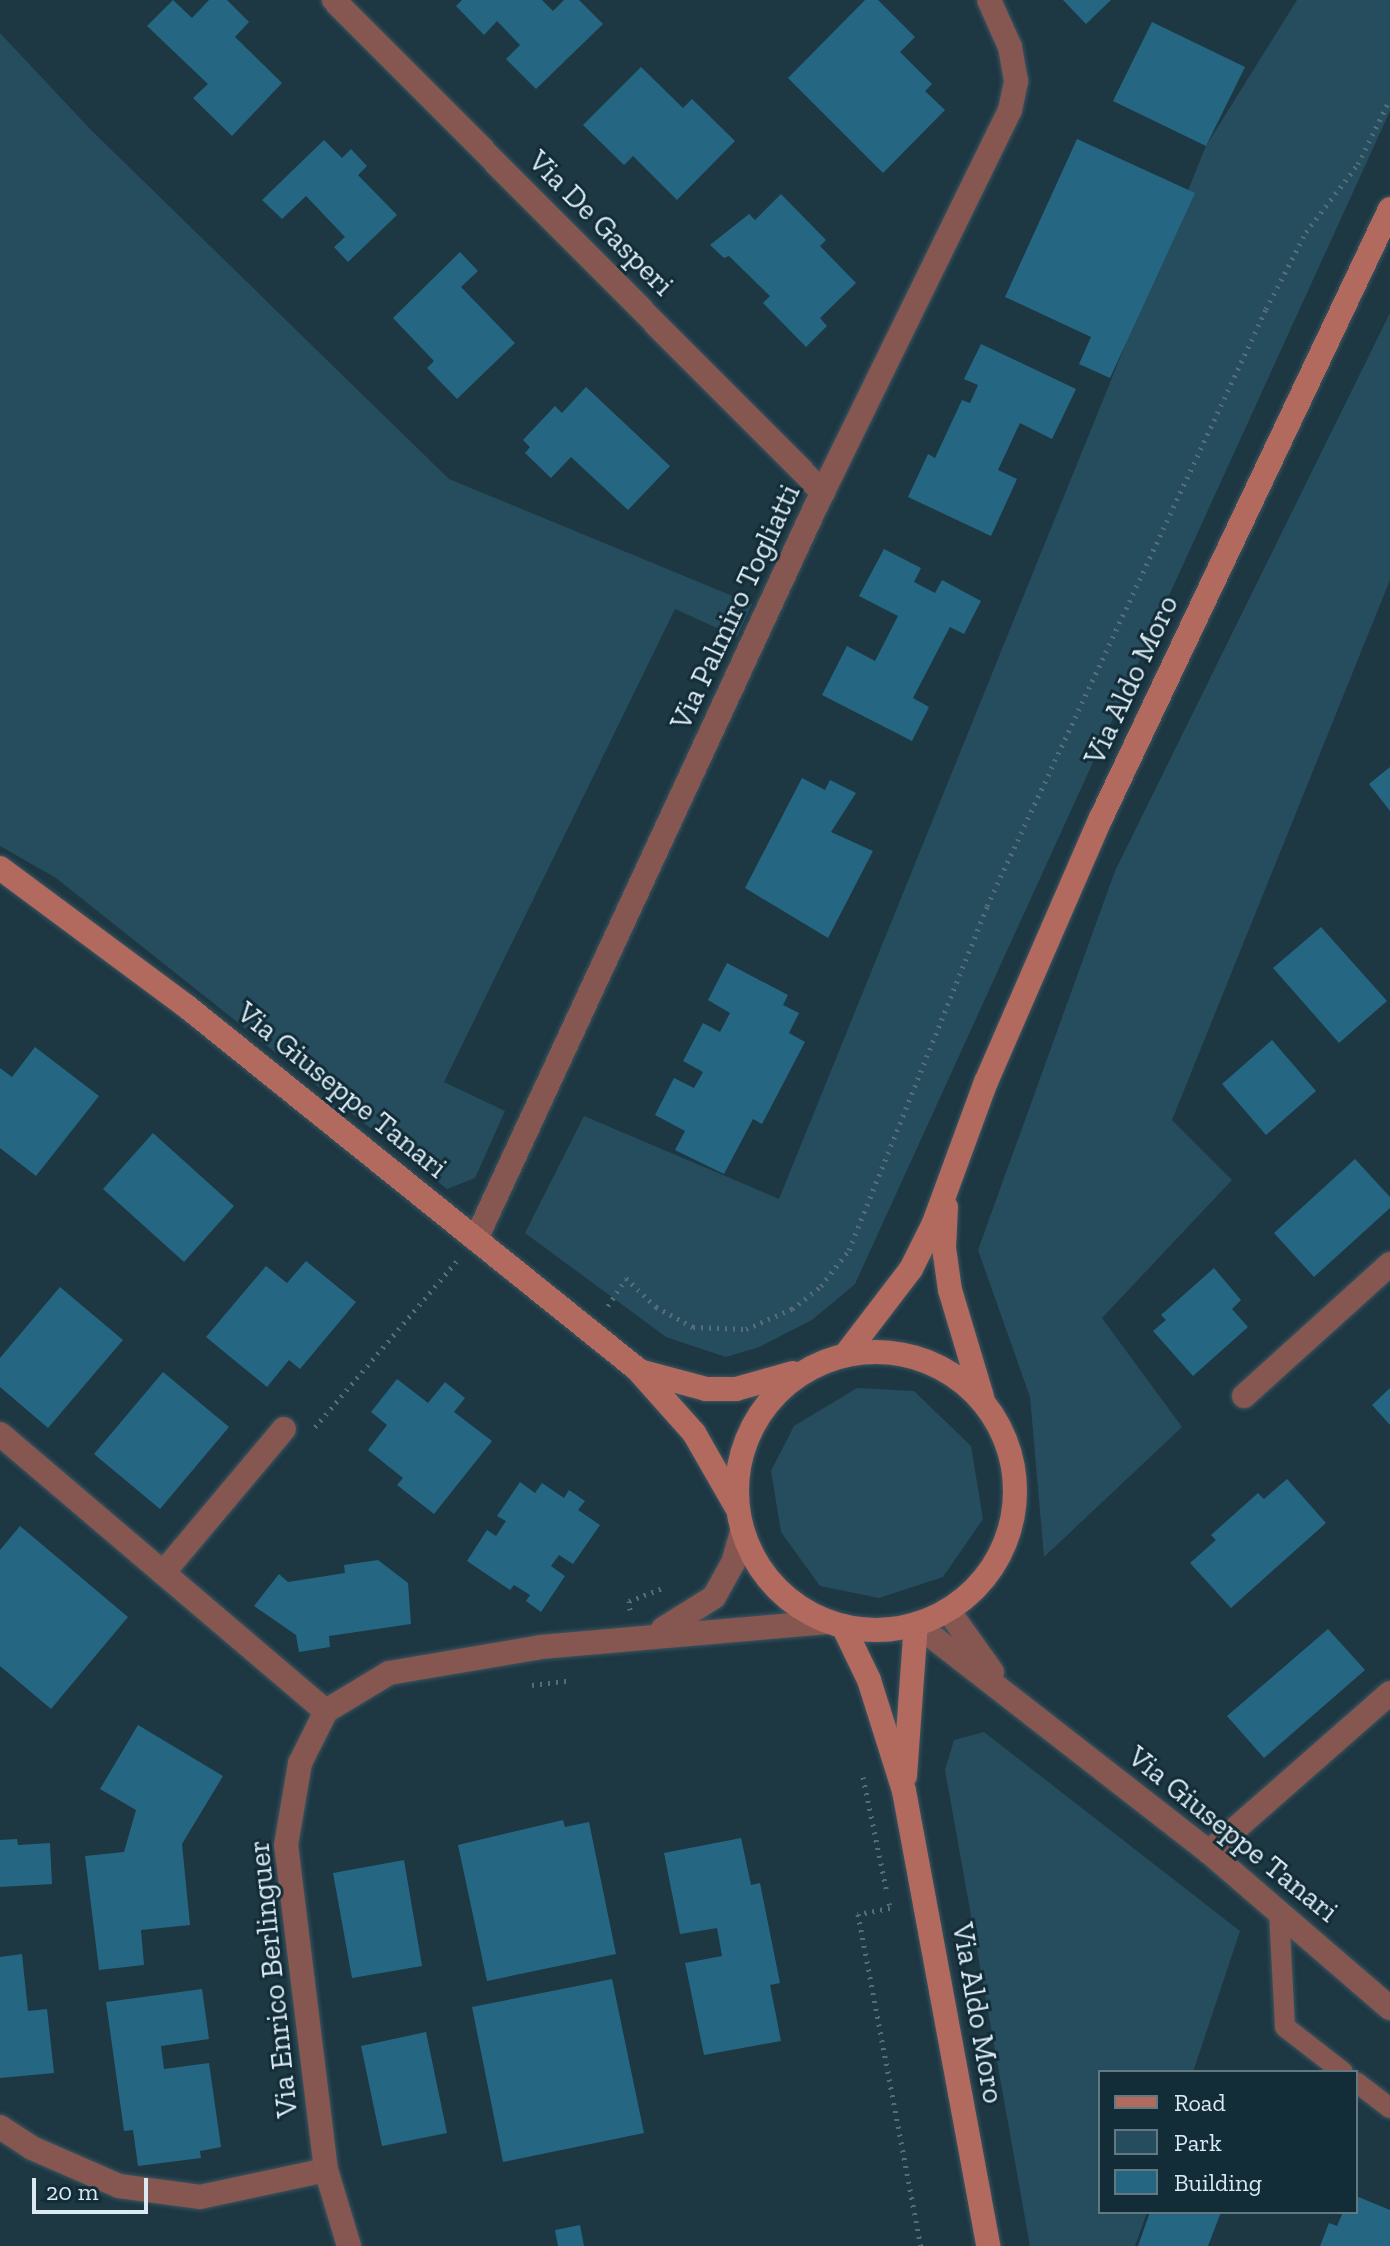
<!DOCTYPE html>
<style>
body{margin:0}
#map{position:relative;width:1390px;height:2246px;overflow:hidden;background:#1d3743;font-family:"Zilla Slab",serif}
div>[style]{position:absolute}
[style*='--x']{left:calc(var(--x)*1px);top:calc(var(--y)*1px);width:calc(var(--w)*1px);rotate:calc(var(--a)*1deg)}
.green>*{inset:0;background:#264d5e}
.building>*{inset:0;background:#256782}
.path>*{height:5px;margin-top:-2.5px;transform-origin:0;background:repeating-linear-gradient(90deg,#566d78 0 2px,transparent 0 8px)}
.roads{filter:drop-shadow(0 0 2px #3b545f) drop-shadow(0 0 2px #3b545f)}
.lane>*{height:20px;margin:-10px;padding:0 10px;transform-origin:10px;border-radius:10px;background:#855750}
.street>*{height:24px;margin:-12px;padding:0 12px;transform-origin:12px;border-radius:12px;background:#855750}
.secondary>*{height:24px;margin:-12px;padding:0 12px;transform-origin:12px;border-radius:12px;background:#b26a5f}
.secondary>.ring{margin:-12px;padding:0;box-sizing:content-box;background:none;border:24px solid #b26a5f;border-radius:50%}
span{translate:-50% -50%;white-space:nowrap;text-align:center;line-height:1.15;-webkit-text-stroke:6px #132d38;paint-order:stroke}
.street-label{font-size:30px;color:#dbeaf2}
.legend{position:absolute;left:1098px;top:2070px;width:260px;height:144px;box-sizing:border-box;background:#132d38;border:2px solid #637982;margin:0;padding:10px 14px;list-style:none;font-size:24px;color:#dbeaf2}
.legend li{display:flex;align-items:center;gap:16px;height:40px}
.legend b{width:40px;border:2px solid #637982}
.scale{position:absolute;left:32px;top:2178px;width:116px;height:36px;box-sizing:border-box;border:4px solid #dbeaf2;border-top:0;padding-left:10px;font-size:24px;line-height:28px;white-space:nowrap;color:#dbeaf2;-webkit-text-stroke:6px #132d38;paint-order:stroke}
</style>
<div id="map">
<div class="green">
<i style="clip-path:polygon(1297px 0,1390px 0,1390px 111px,855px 1284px,812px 1320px,759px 1347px,726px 1357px,666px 1337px,525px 1233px,584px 1116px,779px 1199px,1206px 146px)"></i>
<i style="clip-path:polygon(0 33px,91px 130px,449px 479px,752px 604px,737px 637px,675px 609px,444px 1082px,505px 1111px,475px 1178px,447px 1189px,56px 878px,0 846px)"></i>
<i style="clip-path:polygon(1390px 313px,1390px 580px,1172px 1120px,1232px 1180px,1102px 1318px,1182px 1427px,1044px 1557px,1030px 1397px,978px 1250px,1115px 871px)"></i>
<i style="clip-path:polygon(857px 1388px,914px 1391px,971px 1446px,983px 1519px,943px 1577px,879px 1598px,820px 1586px,781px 1532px,771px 1471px,794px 1426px)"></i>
<i style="clip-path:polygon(984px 1732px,1240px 1931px,1193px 2072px,1100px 2072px,1100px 2212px,1147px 2212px,1135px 2246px,1030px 2246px,945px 1770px,954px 1740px)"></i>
</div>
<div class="building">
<i style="clip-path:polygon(173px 0,192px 18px,209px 0,227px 0,249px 22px,235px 37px,282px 83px,232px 136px,193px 98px,208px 84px,147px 26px)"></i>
<i style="clip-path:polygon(462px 0,542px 0,553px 11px,564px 0,579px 0,603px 24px,536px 89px,506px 59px,520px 45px,497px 21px,484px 35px,456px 6px)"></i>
<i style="clip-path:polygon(865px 0,878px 0,915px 37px,900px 52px,932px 84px,925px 91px,945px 110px,883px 173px,788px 78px)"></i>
<i style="clip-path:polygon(1063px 0,1111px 0,1086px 24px)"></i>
<i style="clip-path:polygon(1152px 22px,1245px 67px,1206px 146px,1113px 101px)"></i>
<i style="clip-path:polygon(641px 67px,683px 108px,692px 99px,735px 141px,677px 200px,633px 156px,624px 165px,583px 125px)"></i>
<i style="clip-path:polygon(1077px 139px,1195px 193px,1110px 378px,1079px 364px,1091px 337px,1005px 297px)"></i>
<i style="clip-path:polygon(324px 140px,342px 158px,351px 149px,367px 166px,358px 175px,397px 215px,348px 262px,334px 247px,345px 237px,306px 196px,282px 219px,262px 200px)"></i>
<i style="clip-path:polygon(781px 194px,826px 240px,820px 246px,856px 283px,820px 318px,827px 326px,806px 347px,763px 303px,770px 296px,729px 256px,724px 258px,710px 245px,749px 214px,755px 220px)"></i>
<i style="clip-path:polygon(460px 252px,478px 271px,461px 287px,515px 343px,457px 399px,427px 368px,434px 361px,393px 318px)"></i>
<i style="clip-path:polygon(981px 344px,1076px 389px,1052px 439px,1020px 423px,998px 470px,1017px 479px,991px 536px,908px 497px,928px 454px,935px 458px,962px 400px,970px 403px,978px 385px,964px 379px)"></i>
<i style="clip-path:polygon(586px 387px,670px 466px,628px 510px,571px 457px,551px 478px,525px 453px,530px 447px,523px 440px,555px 406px,562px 413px)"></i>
<i style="clip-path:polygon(884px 549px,921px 568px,914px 582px,935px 593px,942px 580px,981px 601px,964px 634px,950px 627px,913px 698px,929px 707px,912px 741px,822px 695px,847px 646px,875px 661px,898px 616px,859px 596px)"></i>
<i style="clip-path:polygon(1390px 767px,1390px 811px,1369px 784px)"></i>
<i style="clip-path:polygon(802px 778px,825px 790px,830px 780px,856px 793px,831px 832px,873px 851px,828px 938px,745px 888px)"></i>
<i style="clip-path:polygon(1321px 927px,1387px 1001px,1339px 1043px,1273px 968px)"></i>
<i style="clip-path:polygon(727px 963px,788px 995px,783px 1005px,799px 1013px,789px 1033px,805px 1042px,762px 1124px,753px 1119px,724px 1174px,675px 1150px,685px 1131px,655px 1115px,674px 1078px,694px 1088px,703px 1072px,683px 1061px,703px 1023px,720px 1032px,730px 1013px,708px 1000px)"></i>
<i style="clip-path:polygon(1272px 1040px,1316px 1091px,1266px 1135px,1222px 1084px)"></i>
<i style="clip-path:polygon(35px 1047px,99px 1096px,36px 1176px,0 1148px,0 1068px,12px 1077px)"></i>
<i style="clip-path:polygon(153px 1133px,234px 1206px,184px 1262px,103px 1189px)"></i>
<i style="clip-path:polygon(1355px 1159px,1390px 1197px,1390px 1208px,1314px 1277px,1274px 1233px)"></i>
<i style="clip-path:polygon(306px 1261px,356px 1302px,300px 1369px,289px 1360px,267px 1387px,206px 1337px,266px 1266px,287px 1283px)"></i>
<i style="clip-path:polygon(1214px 1268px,1241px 1300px,1232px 1309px,1248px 1327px,1193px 1376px,1153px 1331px,1166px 1320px,1161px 1315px)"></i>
<i style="clip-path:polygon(60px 1287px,123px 1340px,48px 1428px,0 1387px,0 1358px)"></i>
<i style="clip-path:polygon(163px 1372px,229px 1427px,160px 1509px,94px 1454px)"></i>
<i style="clip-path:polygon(397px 1379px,428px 1403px,445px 1382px,465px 1398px,454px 1412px,492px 1441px,434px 1514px,397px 1485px,403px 1478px,368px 1450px,387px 1425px,371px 1412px)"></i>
<i style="clip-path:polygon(1390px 1388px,1390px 1425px,1372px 1405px)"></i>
<i style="clip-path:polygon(1287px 1479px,1326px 1523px,1231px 1608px,1190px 1563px,1216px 1540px,1211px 1535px,1258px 1493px,1264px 1499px)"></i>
<i style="clip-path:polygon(520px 1482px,535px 1493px,542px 1483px,564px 1498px,569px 1490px,585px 1501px,578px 1510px,600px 1525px,573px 1564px,559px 1555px,551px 1566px,565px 1576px,541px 1612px,526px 1601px,530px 1595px,514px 1585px,510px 1590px,467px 1561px,487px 1530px,496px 1536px,506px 1521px,497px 1516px)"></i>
<i style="clip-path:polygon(20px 1526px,128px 1617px,51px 1709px,0 1666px,0 1550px)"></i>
<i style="clip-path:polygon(378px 1560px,408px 1583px,411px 1624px,329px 1636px,330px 1647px,299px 1652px,296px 1635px,254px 1606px,279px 1574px,288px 1582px,345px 1573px,344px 1565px)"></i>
<i style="clip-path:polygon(1328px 1629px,1365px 1670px,1264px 1758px,1227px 1716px)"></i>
<i style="clip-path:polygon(138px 1725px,223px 1776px,182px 1844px,190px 1925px,141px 1930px,144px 1965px,99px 1970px,85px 1856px,124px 1852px,136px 1810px,100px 1789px)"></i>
<i style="clip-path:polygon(563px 1820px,565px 1827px,589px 1822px,616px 1954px,487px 1981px,458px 1845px)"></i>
<i style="clip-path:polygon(741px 1838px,751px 1885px,760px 1883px,780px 1983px,770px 1985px,781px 2041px,704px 2055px,685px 1963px,722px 1956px,717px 1928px,680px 1934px,664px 1853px)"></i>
<i style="clip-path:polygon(17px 1839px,18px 1845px,50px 1843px,52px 1884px,0 1887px,0 1840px)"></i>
<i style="clip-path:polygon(404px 1860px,422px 1966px,352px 1978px,333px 1873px)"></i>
<i style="clip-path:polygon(22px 1954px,28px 2011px,47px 2009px,54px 2073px,0 2078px,0 1957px)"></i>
<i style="clip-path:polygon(612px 1979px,644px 2133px,503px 2162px,472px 2007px)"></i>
<i style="clip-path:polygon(202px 1989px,209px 2039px,161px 2046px,164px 2069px,209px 2063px,221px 2147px,200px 2151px,201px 2158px,138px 2166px,133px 2130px,124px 2131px,106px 2002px)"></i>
<i style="clip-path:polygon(426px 2032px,447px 2133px,382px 2146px,361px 2046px)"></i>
<i style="clip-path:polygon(1356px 2196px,1390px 2210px,1390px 2246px,1320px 2246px,1329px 2223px,1337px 2226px,1343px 2212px,1356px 2212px)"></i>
<i style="clip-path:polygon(1150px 2212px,1221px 2212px,1208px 2246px,1138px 2246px)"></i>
<i style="clip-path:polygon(580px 2225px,584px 2246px,558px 2246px,555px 2230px)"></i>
</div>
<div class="path">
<i style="--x:608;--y:1306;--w:33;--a:-57"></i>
<i style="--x:626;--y:1278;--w:42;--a:44"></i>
<i style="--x:656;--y:1307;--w:42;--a:28.4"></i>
<i style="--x:693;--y:1327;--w:53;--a:2.2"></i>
<i style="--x:746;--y:1329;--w:50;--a:-23.5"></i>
<i style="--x:792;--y:1309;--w:37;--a:-38"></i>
<i style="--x:821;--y:1286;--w:46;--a:-52.1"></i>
<i style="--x:849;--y:1250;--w:371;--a:-68.1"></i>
<i style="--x:987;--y:906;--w:659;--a:-64.95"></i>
<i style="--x:1266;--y:309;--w:87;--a:-62.5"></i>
<i style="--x:1306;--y:232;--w:86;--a:-52.6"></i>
<i style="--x:1358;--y:164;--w:72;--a:-63.8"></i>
<i style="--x:315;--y:1427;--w:218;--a:-49.5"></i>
<i style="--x:630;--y:1610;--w:9;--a:-96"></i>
<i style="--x:629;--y:1601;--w:36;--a:-21"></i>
<i style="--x:532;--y:1685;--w:38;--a:-7"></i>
<i style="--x:863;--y:1777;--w:118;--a:78.3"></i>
<i style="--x:889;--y:1903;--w:5;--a:79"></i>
<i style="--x:890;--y:1908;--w:33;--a:169"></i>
<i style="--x:858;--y:1914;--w:338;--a:79.3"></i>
</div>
<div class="roads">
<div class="lane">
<i style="--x:1279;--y:1912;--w:115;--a:87"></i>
<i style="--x:1285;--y:2027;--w:73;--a:37.8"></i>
<i style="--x:1356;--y:2082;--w:43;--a:37.4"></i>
</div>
<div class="street">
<i style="--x:334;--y:0;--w:694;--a:45.18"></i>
<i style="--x:476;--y:1239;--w:808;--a:-65.12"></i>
<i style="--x:816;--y:506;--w:441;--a:-63.9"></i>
<i style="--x:1010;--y:110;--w:30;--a:-78"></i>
<i style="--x:1016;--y:81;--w:35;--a:-100"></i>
<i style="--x:1010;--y:47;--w:51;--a:-114.1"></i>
<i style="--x:1244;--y:1396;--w:197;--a:-42.1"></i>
<i style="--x:0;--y:1434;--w:428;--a:40.4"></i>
<i style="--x:163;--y:1573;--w:188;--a:-50"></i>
<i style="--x:948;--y:1610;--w:76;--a:54.6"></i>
<i style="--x:916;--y:1624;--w:371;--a:37.9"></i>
<i style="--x:1209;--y:1852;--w:239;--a:40.8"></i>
<i style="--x:663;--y:1629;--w:60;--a:-32.1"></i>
<i style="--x:714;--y:1597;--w:39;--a:-61"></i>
<i style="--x:733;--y:1563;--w:33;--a:-74"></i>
<i style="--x:1209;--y:1852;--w:241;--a:-41.3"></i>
<i style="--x:0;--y:2127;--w:38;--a:33"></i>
<i style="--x:32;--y:2148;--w:95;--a:23.6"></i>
<i style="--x:119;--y:2186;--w:82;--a:7.7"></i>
<i style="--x:200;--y:2197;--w:129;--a:-12.1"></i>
<i style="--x:349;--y:2246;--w:79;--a:-106.8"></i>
<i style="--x:326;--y:2170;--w:327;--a:-97"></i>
<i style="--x:286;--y:1845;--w:83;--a:-80.3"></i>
<i style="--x:300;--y:1763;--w:58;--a:-63.4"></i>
<i style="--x:326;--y:1711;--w:74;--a:-31.1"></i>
<i style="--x:389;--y:1673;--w:154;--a:-9.7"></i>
<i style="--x:541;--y:1647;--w:287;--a:-5"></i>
</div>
<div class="secondary">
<i style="--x:0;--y:868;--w:232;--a:36.6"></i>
<i style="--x:186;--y:1006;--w:579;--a:38.83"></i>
<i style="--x:637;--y:1369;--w:86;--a:48.3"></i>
<i style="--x:694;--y:1433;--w:86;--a:60.2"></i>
<i style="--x:946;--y:1207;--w:41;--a:92.8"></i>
<i style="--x:944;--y:1248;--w:42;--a:81.9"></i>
<i style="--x:950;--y:1290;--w:112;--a:73.3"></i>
<i class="ring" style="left:737px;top:1352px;width:254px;height:254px"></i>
<i style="--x:846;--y:1354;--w:107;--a:-52.6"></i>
<i style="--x:911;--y:1269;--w:51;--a:-63.4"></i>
<i style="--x:934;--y:1223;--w:150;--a:-69.8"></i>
<i style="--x:986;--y:1082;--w:288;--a:-66.5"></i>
<i style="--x:1101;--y:818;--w:674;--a:-64.61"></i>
<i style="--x:643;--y:1372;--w:65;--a:15.1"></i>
<i style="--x:706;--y:1389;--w:30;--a:0"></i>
<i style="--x:736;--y:1389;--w:59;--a:-15.7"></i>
<i style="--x:843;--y:1626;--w:60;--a:64.3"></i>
<i style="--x:869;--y:1680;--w:116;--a:72.5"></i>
<i style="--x:904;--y:1791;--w:463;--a:79.5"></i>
<i style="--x:905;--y:1776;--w:152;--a:-85.9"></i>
</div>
</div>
<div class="street-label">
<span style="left:601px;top:223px;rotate:45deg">Via De Gasperi</span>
<span style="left:735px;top:607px;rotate:-65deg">Via Palmiro Togliatti</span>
<span style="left:1131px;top:680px;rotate:-65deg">Via Aldo Moro</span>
<span style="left:342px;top:1090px;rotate:39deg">Via Giuseppe Tanari</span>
<span style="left:1233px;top:1834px;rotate:39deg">Via Giuseppe Tanari</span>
<span style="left:273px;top:1979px;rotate:-96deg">Via Enrico Berlinguer</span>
<span style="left:978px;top:2013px;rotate:80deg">Via Aldo Moro</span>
</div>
<ul class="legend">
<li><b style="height:10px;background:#b26a5f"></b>Road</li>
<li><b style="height:22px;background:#264d5e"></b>Park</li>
<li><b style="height:22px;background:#256782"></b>Building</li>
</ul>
<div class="scale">20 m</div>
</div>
